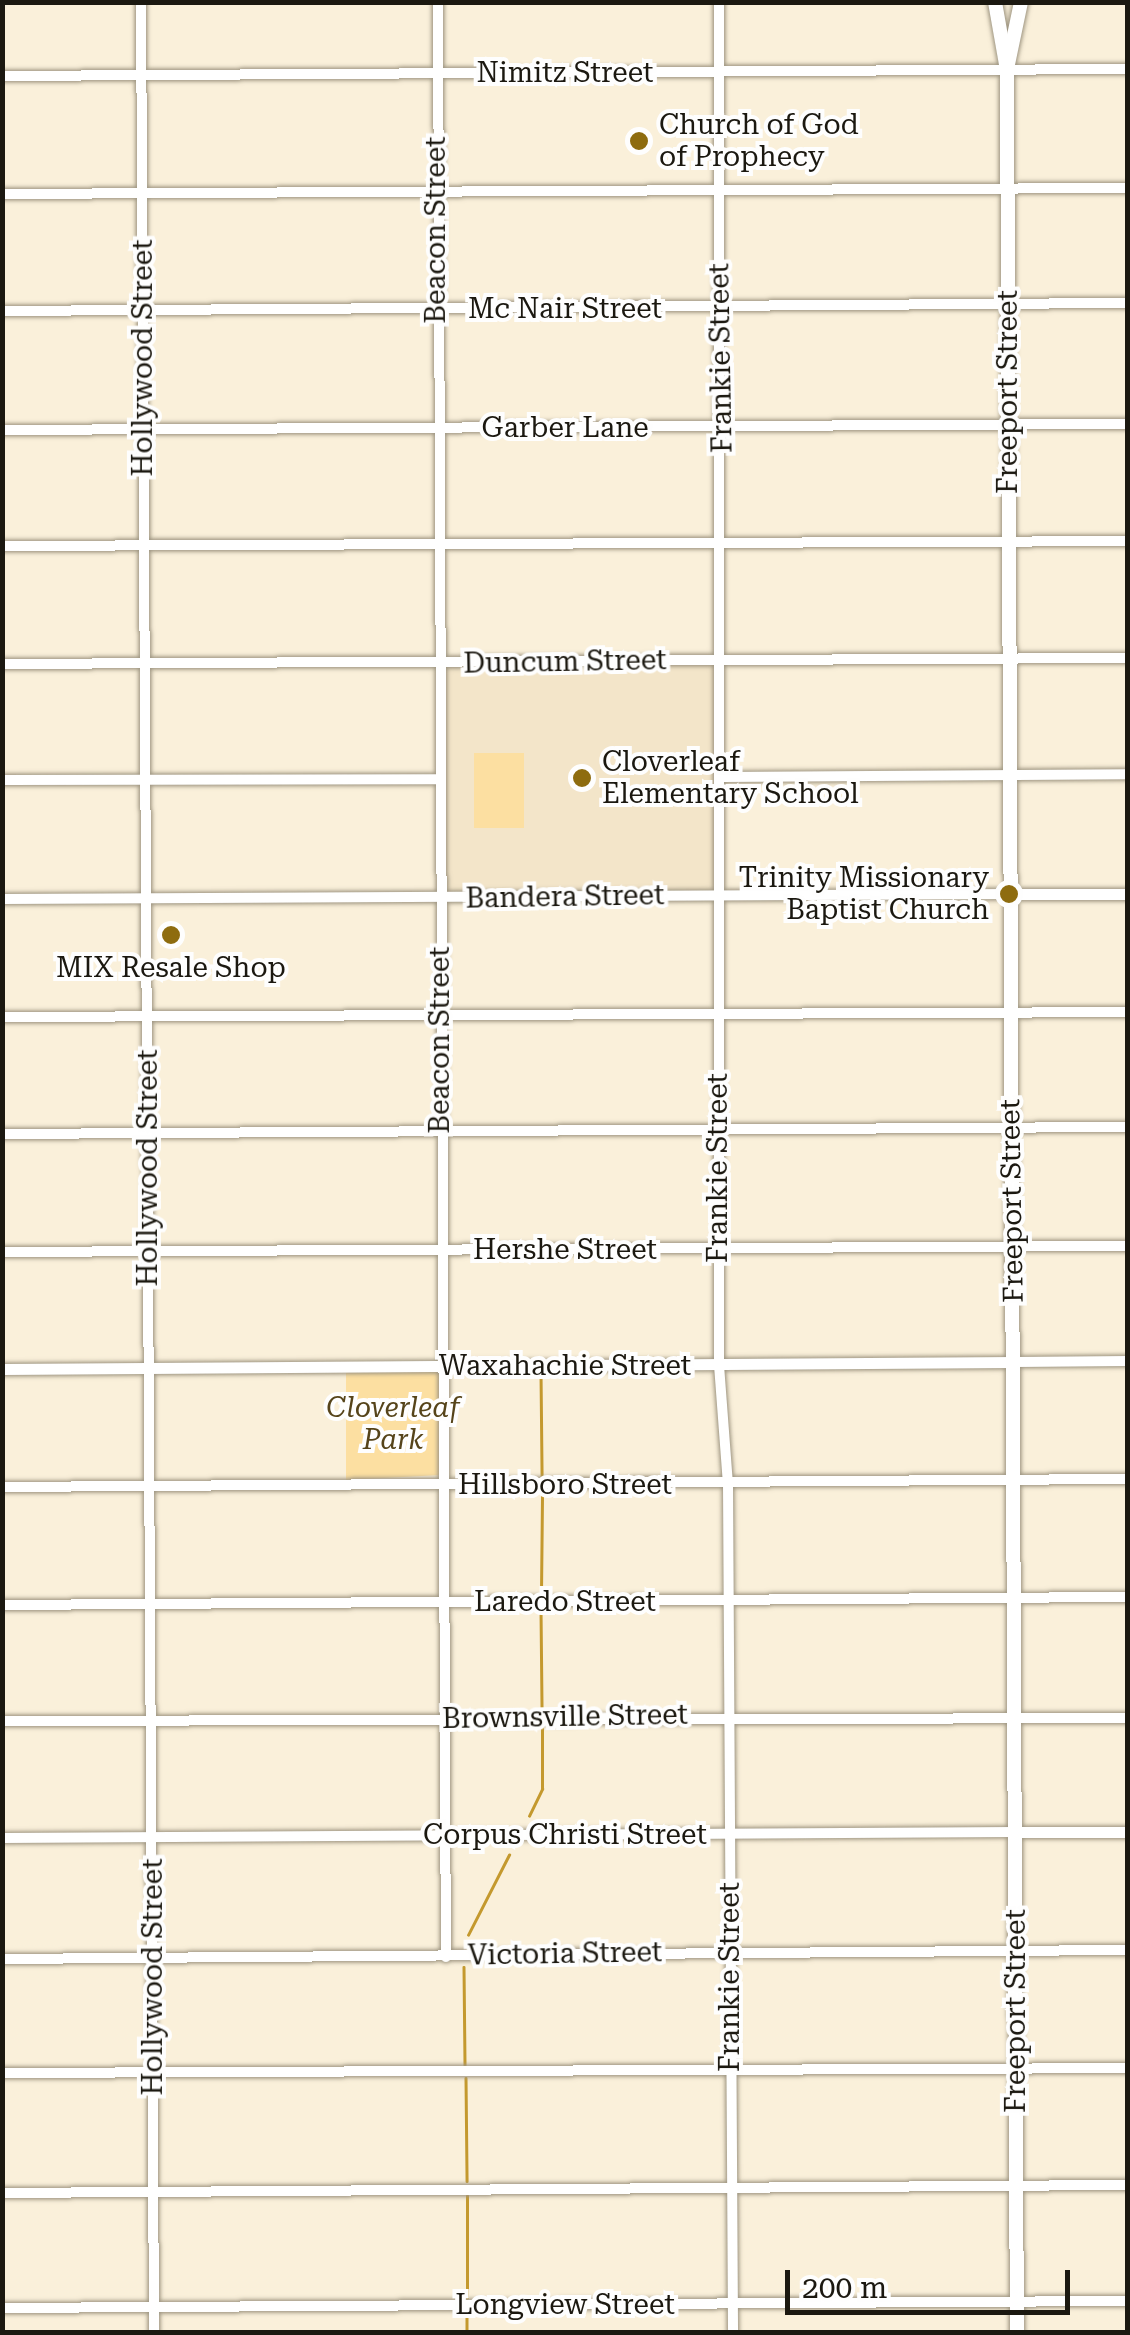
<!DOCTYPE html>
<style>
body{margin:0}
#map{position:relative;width:1130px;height:2335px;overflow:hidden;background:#faf0da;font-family:"Roboto Serif",serif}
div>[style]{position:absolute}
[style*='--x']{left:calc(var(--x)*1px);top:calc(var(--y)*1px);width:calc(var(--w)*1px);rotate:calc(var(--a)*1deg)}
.built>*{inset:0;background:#f3e5c9}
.green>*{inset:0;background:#fcdfa1}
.stream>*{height:2.5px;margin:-1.25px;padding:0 1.25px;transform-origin:1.25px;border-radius:1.25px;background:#c4992e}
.roads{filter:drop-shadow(0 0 2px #9e9581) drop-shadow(0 0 2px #9e9581)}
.minor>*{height:10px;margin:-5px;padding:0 5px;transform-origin:5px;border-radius:5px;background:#fff}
.tertiary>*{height:11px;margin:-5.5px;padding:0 5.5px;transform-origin:5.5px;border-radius:5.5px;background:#fff}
.secondary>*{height:14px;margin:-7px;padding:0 7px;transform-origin:7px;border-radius:7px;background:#fff}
.dots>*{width:28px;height:28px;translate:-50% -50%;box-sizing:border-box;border:5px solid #fefefe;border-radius:50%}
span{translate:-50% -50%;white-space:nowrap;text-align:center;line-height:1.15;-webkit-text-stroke:8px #fefefe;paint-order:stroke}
.street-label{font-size:28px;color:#1b1810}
.poi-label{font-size:28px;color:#1b1810}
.left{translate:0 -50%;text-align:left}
.right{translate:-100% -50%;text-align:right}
.park-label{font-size:28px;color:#56441a;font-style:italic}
.frame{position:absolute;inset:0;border:5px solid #1b1810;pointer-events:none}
.scale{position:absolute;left:785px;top:2270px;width:285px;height:45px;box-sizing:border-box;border:5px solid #1b1810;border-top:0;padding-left:12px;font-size:30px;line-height:35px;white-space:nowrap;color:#1b1810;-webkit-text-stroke:8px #fefefe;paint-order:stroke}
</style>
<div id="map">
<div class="built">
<i style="clip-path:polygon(720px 664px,720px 890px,446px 892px,444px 667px)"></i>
</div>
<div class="green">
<i style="clip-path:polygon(474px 753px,524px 753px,524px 828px,474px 828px)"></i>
<i style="clip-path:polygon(434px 1369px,440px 1373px,441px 1475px,346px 1480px,346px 1371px)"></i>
</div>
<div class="stream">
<i style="--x:541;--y:1372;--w:104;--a:89.4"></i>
<i style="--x:541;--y:1593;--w:102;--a:-89.4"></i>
<i style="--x:541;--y:1609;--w:100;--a:89.4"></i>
<i style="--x:529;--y:1816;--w:30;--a:-64"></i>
<i style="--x:542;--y:1789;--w:64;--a:-90"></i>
<i style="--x:468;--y:1935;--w:90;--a:-62.9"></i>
<i style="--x:464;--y:1967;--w:98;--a:89.4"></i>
<i style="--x:466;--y:2078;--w:103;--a:89.4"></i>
<i style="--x:467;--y:2298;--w:102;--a:-90"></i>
<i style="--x:467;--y:2314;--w:18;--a:90"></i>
</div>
<div class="roads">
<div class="minor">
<i style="--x:141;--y:2;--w:2330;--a:89.68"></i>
<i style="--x:438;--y:2;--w:1955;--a:89.77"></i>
<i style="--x:719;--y:2;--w:1363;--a:90"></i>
<i style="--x:719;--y:1365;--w:119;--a:85.7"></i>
<i style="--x:728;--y:1484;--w:848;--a:89.66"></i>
<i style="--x:2;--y:76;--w:1126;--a:-0.36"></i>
<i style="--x:2;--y:194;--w:1126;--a:-0.31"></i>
<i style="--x:2;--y:311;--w:1126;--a:-0.41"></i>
<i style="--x:2;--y:430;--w:1126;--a:-0.31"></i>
<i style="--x:2;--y:546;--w:1126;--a:-0.25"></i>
<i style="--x:2;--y:664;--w:1126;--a:-0.31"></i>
<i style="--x:723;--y:777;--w:405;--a:-0.4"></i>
<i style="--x:2;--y:780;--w:436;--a:-0.1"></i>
<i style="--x:2;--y:899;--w:1008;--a:-0.28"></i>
<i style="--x:2;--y:1017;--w:1126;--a:-0.25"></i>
<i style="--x:2;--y:1134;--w:1126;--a:-0.36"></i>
<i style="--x:2;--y:1252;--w:1126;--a:-0.31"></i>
<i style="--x:1014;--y:1362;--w:114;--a:-0.5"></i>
<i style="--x:2;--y:1487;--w:1126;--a:-0.41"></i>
<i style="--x:2;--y:1605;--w:1126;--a:-0.41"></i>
<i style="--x:2;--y:1721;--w:1126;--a:-0.15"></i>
<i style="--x:2;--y:1838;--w:1013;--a:-0.34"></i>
<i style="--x:2;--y:1959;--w:1126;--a:-0.46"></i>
<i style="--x:2;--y:2073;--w:1126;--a:-0.25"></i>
<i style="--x:2;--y:2193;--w:1126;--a:-0.41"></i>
<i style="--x:2;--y:2308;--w:1126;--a:-0.36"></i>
</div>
<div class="tertiary">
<i style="--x:1010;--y:894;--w:118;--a:0"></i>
<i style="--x:2;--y:1369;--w:1012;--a:-0.4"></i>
<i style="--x:1015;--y:1832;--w:113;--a:0"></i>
</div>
<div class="secondary">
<i style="--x:995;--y:2;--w:69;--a:80"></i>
<i style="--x:1007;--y:70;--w:2262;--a:89.75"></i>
<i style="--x:1007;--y:69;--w:68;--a:-78.2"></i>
</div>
</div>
<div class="dots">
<i style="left:639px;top:141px;background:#8e6c0f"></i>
<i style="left:582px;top:778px;background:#8e6c0f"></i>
<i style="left:1009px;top:894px;background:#8e6c0f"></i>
<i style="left:171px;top:935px;background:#8e6c0f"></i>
</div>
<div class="street-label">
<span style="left:565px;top:73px">Nimitz Street</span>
<span style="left:436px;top:230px;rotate:-90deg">Beacon Street</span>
<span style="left:565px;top:309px">Mc Nair Street</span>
<span style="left:143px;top:358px;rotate:-90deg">Hollywood Street</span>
<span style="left:721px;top:358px;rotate:-91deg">Frankie Street</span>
<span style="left:1008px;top:392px;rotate:-90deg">Freeport Street</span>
<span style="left:565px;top:428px">Garber Lane</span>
<span style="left:565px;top:662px;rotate:-1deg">Duncum Street</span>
<span style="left:565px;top:897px;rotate:-1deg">Bandera Street</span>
<span style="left:440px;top:1040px;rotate:-90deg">Beacon Street</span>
<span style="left:148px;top:1168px;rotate:-90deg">Hollywood Street</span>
<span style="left:718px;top:1168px;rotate:-90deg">Frankie Street</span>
<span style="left:1012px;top:1201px;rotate:-91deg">Freeport Street</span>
<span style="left:565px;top:1250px">Hershe Street</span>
<span style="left:565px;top:1366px">Waxahachie Street</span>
<span style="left:565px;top:1485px">Hillsboro Street</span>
<span style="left:565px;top:1602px">Laredo Street</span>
<span style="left:565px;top:1717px;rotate:-1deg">Brownsville Street</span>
<span style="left:565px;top:1835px">Corpus Christi Street</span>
<span style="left:565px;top:1954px;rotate:-1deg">Victoria Street</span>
<span style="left:153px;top:1977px;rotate:-90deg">Hollywood Street</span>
<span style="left:730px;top:1977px;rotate:-90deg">Frankie Street</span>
<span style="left:1016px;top:2011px;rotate:-90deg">Freeport Street</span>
<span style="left:565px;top:2305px">Longview Street</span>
</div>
<div class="poi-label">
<span class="left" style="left:659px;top:141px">Church of God<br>of Prophecy</span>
<span class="left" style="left:602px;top:778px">Cloverleaf<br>Elementary School</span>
<span class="right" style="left:989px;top:894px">Trinity Missionary<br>Baptist Church</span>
<span style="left:171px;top:968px">MIX Resale Shop</span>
</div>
<div class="park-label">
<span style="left:393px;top:1424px">Cloverleaf<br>Park</span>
</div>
<div class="frame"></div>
<div class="scale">200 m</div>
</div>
